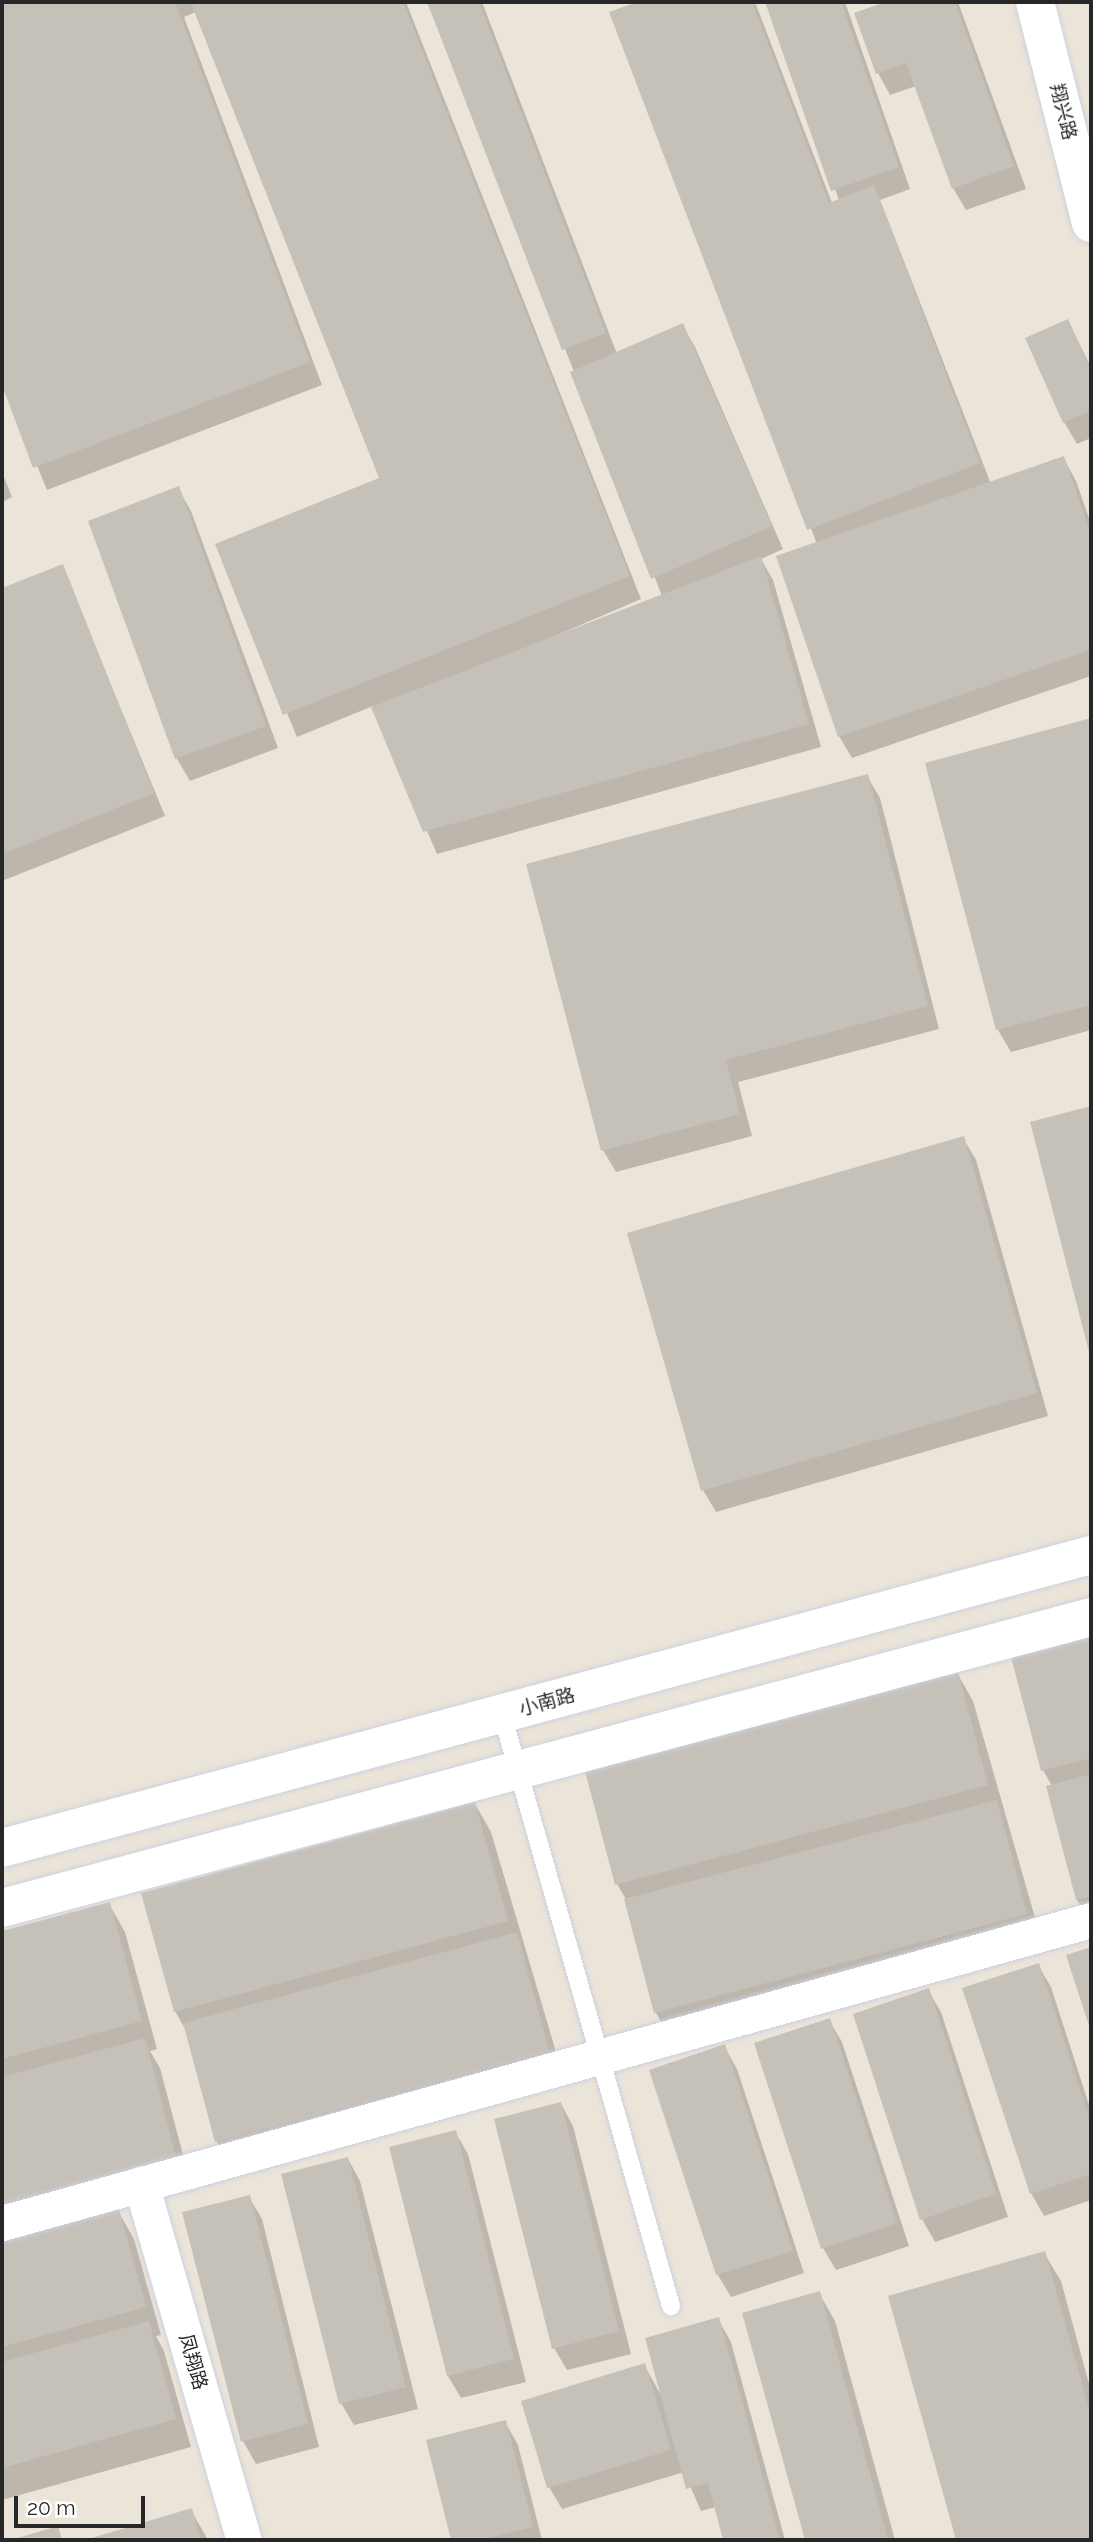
<!DOCTYPE html>
<meta charset="utf-8">
<style>
body{margin:0}
#map{position:relative;width:1093px;height:2542px;overflow:hidden;background:#ebe4d8;font-family:Raleway,"Noto Sans SC",sans-serif}
div>[style]{position:absolute}
[style*='--x']{left:calc(var(--x)*1px);top:calc(var(--y)*1px);width:calc(var(--w)*1px);rotate:calc(var(--a)*1deg)}
.shadow>*{inset:0;background:#0003}
.building>*{inset:0;background:#c6c1b8}
.roads{filter:drop-shadow(0 0 2px #cdd0e2) drop-shadow(0 0 2px #cdd0e2)}
.service>*{height:18px;margin:-9px;padding:0 9px;transform-origin:9px;border-radius:9px;background:#fff}
.minor>*{height:35px;margin:-17.5px;padding:0 17.5px;transform-origin:17.5px;border-radius:17.5px;background:#fff}
.secondary>*{height:38px;margin:-19px;padding:0 19px;transform-origin:19px;border-radius:19px;background:#fff}
span{translate:-50% -50%;white-space:nowrap;text-align:center;line-height:1.15;-webkit-text-stroke:5px #fff;paint-order:stroke}
.street-label{font-size:19px;color:#272727}
.frame{position:absolute;inset:0;border:4px solid #272727;pointer-events:none}
.scale{position:absolute;left:14px;top:2496px;width:131px;height:32px;box-sizing:border-box;border:4px solid #272727;border-top:0;padding-left:9px;font-size:21px;line-height:24px;white-space:nowrap;color:#272727;-webkit-text-stroke:5px #fff;paint-order:stroke}
</style>
<div id="map">
<div class="shadow">
<i style="clip-path:polygon(2px 2px,406px 2px,641px 599px,506px 657px,662px 596px,429px 2px,482px 2px,617px 354px,682px 325px,695px 347px,783px 549px,761px 559px,773px 580px,821px 747px,437px 854px,373px 706px,297px 737px,217px 545px,382px 479px,196px 12px,184px 17px,322px 385px,47px 490px,2px 380px)"></i>
<i style="clip-path:polygon(642px 2px,755px 2px,832px 203px,839px 200px,767px 2px,845px 2px,910px 189px,880px 200px,991px 484px,1064px 459px,1076px 481px,1091px 524px,1091px 676px,852px 758px,839px 736px,817px 544px,611px 13px)"></i>
<i style="clip-path:polygon(890px 2px,958px 2px,1026px 189px,966px 210px,953px 188px,916px 86px,890px 95px,878px 73px,856px 14px)"></i>
<i style="clip-path:polygon(1068px 321px,1091px 367px,1091px 438px,1077px 444px,1064px 422px)"></i>
<i style="clip-path:polygon(2px 472px,12px 497px,2px 502px)"></i>
<i style="clip-path:polygon(178px 488px,191px 511px,278px 748px,190px 781px,177px 759px,90px 522px)"></i>
<i style="clip-path:polygon(62px 566px,165px 816px,2px 881px,2px 590px)"></i>
<i style="clip-path:polygon(1091px 720px,1091px 1030px,1011px 1052px,998px 1030px,927px 765px)"></i>
<i style="clip-path:polygon(867px 776px,880px 798px,939px 1029px,738px 1082px,752px 1136px,616px 1172px,603px 1150px)"></i>
<i style="clip-path:polygon(1091px 1108px,1091px 1353px,1032px 1124px)"></i>
<i style="clip-path:polygon(963px 1138px,976px 1160px,1048px 1416px,716px 1512px,703px 1490px)"></i>
<i style="clip-path:polygon(1091px 1637px,1091px 1924px,1077px 1900px,1052px 1786px,1043px 1770px,1013px 1658px)"></i>
<i style="clip-path:polygon(957px 1673px,973px 1701px,1042px 1942px,672px 2041px,656px 2013px,627px 1901px,617px 1884px)"></i>
<i style="clip-path:polygon(475px 1804px,491px 1832px,564px 2079px,233px 2170px,217px 2142px,188px 2034px,175px 2011px)"></i>
<i style="clip-path:polygon(109px 1904px,125px 1932px,157px 2049px,150px 2051px,160px 2068px,191px 2185px,2px 2237px,2px 1933px)"></i>
<i style="clip-path:polygon(1038px 1965px,1051px 1987px,1091px 2111px,1091px 2200px,1044px 2216px,1031px 2193px)"></i>
<i style="clip-path:polygon(928px 1990px,941px 2012px,1008px 2217px,935px 2242px,922px 2219px)"></i>
<i style="clip-path:polygon(829px 2020px,842px 2042px,909px 2246px,836px 2270px,823px 2248px)"></i>
<i style="clip-path:polygon(724px 2046px,737px 2069px,804px 2273px,731px 2297px,718px 2275px,651px 2071px)"></i>
<i style="clip-path:polygon(561px 2104px,573px 2126px,631px 2354px,567px 2370px,554px 2348px)"></i>
<i style="clip-path:polygon(455px 2132px,468px 2154px,526px 2382px,461px 2398px,448px 2376px,391px 2148px)"></i>
<i style="clip-path:polygon(348px 2159px,360px 2181px,418px 2409px,354px 2425px,341px 2403px)"></i>
<i style="clip-path:polygon(249px 2197px,262px 2219px,319px 2447px,256px 2464px,243px 2441px)"></i>
<i style="clip-path:polygon(118px 2211px,134px 2239px,161px 2335px,156px 2336px,164px 2351px,191px 2447px,2px 2500px,2px 2243px)"></i>
<i style="clip-path:polygon(1044px 2253px,1061px 2281px,1091px 2391px,1091px 2540px,958px 2540px,890px 2297px)"></i>
<i style="clip-path:polygon(819px 2293px,835px 2321px,895px 2540px,807px 2540px,744px 2314px)"></i>
<i style="clip-path:polygon(718px 2319px,731px 2342px,785px 2540px,725px 2540px,716px 2507px,701px 2511px,684px 2472px,562px 2509px,549px 2487px,644px 2365px,661px 2395px)"></i>
<i style="clip-path:polygon(505px 2422px,518px 2445px,542px 2540px,453px 2540px,428px 2442px)"></i>
<i style="clip-path:polygon(191px 2510px,208px 2540px,89px 2540px)"></i>
</div>
<div class="building">
<i style="clip-path:polygon(2px 2px,175px 2px,310px 362px,33px 468px,2px 385px)"></i>
<i style="clip-path:polygon(203px 2px,403px 2px,630px 576px,283px 715px,215px 544px,379px 478px,192px 6px)"></i>
<i style="clip-path:polygon(427px 2px,479px 2px,606px 333px,562px 350px)"></i>
<i style="clip-path:polygon(637px 2px,752px 2px,829px 203px,874px 185px,980px 463px,807px 530px,609px 12px)"></i>
<i style="clip-path:polygon(765px 2px,841px 2px,899px 167px,831px 191px)"></i>
<i style="clip-path:polygon(885px 2px,955px 2px,1014px 166px,952px 189px,906px 63px,876px 74px,854px 13px)"></i>
<i style="clip-path:polygon(1068px 319px,1091px 370px,1091px 410px,1063px 423px,1025px 338px)"></i>
<i style="clip-path:polygon(683px 323px,772px 526px,651px 579px,570px 372px)"></i>
<i style="clip-path:polygon(1064px 456px,1091px 535px,1091px 650px,838px 737px,776px 556px)"></i>
<i style="clip-path:polygon(179px 486px,266px 726px,175px 759px,88px 521px)"></i>
<i style="clip-path:polygon(761px 556px,809px 724px,423px 832px,371px 707px)"></i>
<i style="clip-path:polygon(63px 564px,154px 793px,2px 854px,2px 588px)"></i>
<i style="clip-path:polygon(1091px 718px,1091px 1005px,996px 1030px,925px 763px)"></i>
<i style="clip-path:polygon(868px 774px,928px 1006px,726px 1060px,740px 1114px,601px 1151px,526px 864px)"></i>
<i style="clip-path:polygon(1091px 1106px,1091px 1356px,1090px 1356px,1030px 1122px)"></i>
<i style="clip-path:polygon(964px 1136px,1037px 1393px,701px 1491px,627px 1233px)"></i>
<i style="clip-path:polygon(1091px 1636px,1091px 1758px,1041px 1771px,1011px 1657px)"></i>
<i style="clip-path:polygon(958px 1671px,988px 1785px,615px 1885px,585px 1771px)"></i>
<i style="clip-path:polygon(1091px 1774px,1091px 1896px,1076px 1900px,1046px 1786px)"></i>
<i style="clip-path:polygon(997px 1800px,1027px 1914px,654px 2013px,624px 1899px)"></i>
<i style="clip-path:polygon(475px 1802px,508px 1921px,174px 2012px,141px 1893px)"></i>
<i style="clip-path:polygon(110px 1902px,142px 2021px,2px 2059px,2px 1931px)"></i>
<i style="clip-path:polygon(517px 1932px,549px 2051px,215px 2142px,183px 2023px)"></i>
<i style="clip-path:polygon(1091px 1947px,1091px 2032px,1066px 1955px)"></i>
<i style="clip-path:polygon(1039px 1963px,1091px 2124px,1091px 2174px,1030px 2194px,962px 1988px)"></i>
<i style="clip-path:polygon(929px 1988px,996px 2194px,920px 2220px,853px 2014px)"></i>
<i style="clip-path:polygon(830px 2018px,897px 2223px,821px 2249px,754px 2043px)"></i>
<i style="clip-path:polygon(145px 2038px,176px 2157px,2px 2205px,2px 2077px)"></i>
<i style="clip-path:polygon(725px 2044px,793px 2251px,716px 2275px,649px 2070px)"></i>
<i style="clip-path:polygon(561px 2102px,619px 2331px,552px 2349px,494px 2119px)"></i>
<i style="clip-path:polygon(456px 2130px,514px 2359px,447px 2376px,389px 2147px)"></i>
<i style="clip-path:polygon(348px 2157px,406px 2387px,339px 2404px,281px 2174px)"></i>
<i style="clip-path:polygon(250px 2195px,308px 2424px,241px 2442px,182px 2212px)"></i>
<i style="clip-path:polygon(119px 2209px,146px 2307px,2px 2347px,2px 2241px)"></i>
<i style="clip-path:polygon(1045px 2251px,1091px 2416px,1091px 2540px,956px 2540px,888px 2296px)"></i>
<i style="clip-path:polygon(820px 2291px,888px 2540px,805px 2540px,742px 2313px)"></i>
<i style="clip-path:polygon(719px 2317px,780px 2540px,723px 2540px,708px 2483px,686px 2489px,645px 2338px)"></i>
<i style="clip-path:polygon(149px 2321px,176px 2419px,2px 2468px,2px 2362px)"></i>
<i style="clip-path:polygon(645px 2363px,671px 2450px,547px 2488px,521px 2401px)"></i>
<i style="clip-path:polygon(506px 2420px,533px 2527px,482px 2540px,451px 2540px,426px 2440px)"></i>
<i style="clip-path:polygon(192px 2508px,201px 2540px,85px 2540px)"></i>
<i style="clip-path:polygon(58px 2526px,62px 2540px,11px 2540px)"></i>
</div>
<div class="roads">
<div class="service">
<i style="--x:502;--y:1714;--w:616;--a:74.07"></i>
</div>
<div class="minor">
<i style="--x:141;--y:2184;--w:371;--a:73.9"></i>
<i style="--x:2;--y:2223;--w:1130;--a:-15.55"></i>
</div>
<div class="secondary">
<i style="--x:1035;--y:2;--w:228;--a:75.8"></i>
<i style="--x:2;--y:1848;--w:1128;--a:-15.06"></i>
<i style="--x:2;--y:1908;--w:1127;--a:-14.96"></i>
</div>
</div>
<div class="street-label">
<span style="left:1063px;top:112px;rotate:76deg">翔兴路</span>
<span style="left:547px;top:1702px;rotate:-15deg">小南路</span>
<span style="left:193px;top:2362px;rotate:74deg">凤翔路</span>
</div>
<div class="frame"></div>
<div class="scale">20 m</div>
</div>
